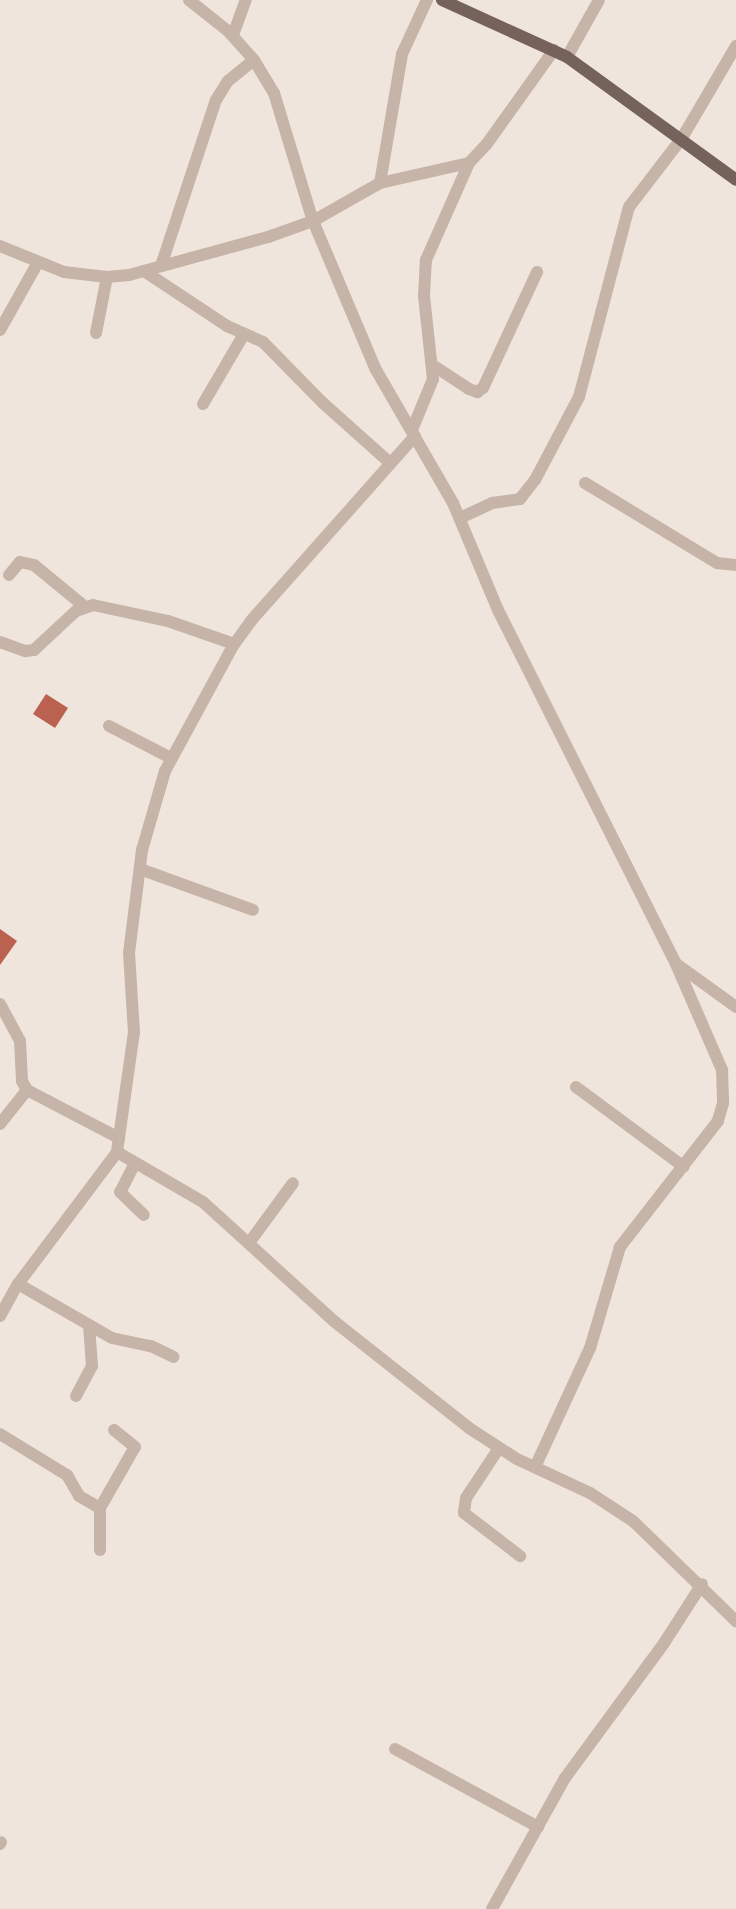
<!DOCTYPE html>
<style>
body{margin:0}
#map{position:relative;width:736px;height:1909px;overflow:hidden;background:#f0e5dc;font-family:"Nunito Sans",sans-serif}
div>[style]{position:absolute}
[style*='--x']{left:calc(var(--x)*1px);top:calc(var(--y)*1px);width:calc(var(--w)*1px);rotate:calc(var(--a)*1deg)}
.building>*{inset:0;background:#ba6150}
.minor>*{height:12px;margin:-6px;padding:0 6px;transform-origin:6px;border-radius:6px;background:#c6b4a9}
.major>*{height:12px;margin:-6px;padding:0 6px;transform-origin:6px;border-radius:6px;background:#75625b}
span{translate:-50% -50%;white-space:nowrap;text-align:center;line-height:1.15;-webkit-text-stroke:4px #f8efe8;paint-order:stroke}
</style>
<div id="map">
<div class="building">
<i style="clip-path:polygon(46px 694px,68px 708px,55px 728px,33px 714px)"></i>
<i style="clip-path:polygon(0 929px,17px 941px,0 965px)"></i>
</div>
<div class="minor">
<i style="--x:189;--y:0;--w:50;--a:38.5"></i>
<i style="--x:228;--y:31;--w:39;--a:48"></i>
<i style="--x:254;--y:60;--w:39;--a:59"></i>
<i style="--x:274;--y:93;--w:134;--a:73.1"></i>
<i style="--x:313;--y:221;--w:160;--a:67.1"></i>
<i style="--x:375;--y:368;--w:156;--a:60"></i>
<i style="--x:453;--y:503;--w:116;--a:67.2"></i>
<i style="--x:498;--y:610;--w:396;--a:63.3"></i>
<i style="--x:676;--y:964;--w:116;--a:66.5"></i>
<i style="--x:722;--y:1070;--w:33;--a:88"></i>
<i style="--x:723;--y:1103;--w:19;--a:106"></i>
<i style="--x:718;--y:1121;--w:160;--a:127.9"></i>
<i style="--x:620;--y:1247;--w:105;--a:106.5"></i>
<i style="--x:590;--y:1348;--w:131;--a:114.8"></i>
<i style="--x:233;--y:35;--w:37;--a:-70"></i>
<i style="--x:567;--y:57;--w:65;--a:-60.7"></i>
<i style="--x:380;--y:183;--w:131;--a:-80.3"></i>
<i style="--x:402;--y:54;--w:60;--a:-65.2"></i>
<i style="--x:0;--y:246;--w:69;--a:22.1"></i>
<i style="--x:64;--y:272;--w:43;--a:6.6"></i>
<i style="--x:107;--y:277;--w:22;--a:-5"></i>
<i style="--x:129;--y:275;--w:144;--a:-15.3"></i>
<i style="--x:268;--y:237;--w:48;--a:-19.6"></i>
<i style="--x:313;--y:221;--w:77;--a:-29.6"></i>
<i style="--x:380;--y:183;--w:91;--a:-12.7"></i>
<i style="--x:469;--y:163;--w:25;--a:-47"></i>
<i style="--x:486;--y:145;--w:117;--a:-54.4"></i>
<i style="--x:161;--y:266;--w:175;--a:-71.7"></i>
<i style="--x:216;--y:100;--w:22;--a:-58"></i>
<i style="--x:228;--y:81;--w:33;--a:-39"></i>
<i style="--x:144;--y:271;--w:100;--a:33.5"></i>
<i style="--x:227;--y:326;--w:39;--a:24"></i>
<i style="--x:263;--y:342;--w:86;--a:45.5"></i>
<i style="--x:323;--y:403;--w:90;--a:41.8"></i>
<i style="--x:0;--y:330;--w:76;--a:-60.7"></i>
<i style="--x:96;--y:333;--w:57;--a:-78.9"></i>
<i style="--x:434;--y:366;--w:42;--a:33.3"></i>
<i style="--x:469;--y:389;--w:9;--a:21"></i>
<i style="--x:477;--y:392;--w:7;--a:-34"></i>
<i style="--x:483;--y:388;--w:128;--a:-65"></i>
<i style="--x:203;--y:404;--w:81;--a:-59.6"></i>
<i style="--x:412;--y:430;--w:55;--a:-67.6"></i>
<i style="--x:433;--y:379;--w:83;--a:-96.2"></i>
<i style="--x:424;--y:296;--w:36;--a:-87"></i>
<i style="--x:426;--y:260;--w:106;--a:-66.1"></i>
<i style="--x:415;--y:436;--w:247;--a:131.6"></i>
<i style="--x:251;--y:621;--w:29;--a:126"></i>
<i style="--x:234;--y:644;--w:145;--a:118.5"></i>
<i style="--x:165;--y:771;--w:82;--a:106.2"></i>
<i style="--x:142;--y:850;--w:104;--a:97.2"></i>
<i style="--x:129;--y:953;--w:79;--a:86.4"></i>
<i style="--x:134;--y:1032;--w:121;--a:98.1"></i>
<i style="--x:117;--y:1152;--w:99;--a:30.2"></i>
<i style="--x:203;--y:1202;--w:178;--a:42.3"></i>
<i style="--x:335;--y:1322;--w:171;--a:38.3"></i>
<i style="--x:469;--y:1428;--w:57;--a:32.9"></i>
<i style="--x:517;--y:1459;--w:81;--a:25"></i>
<i style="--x:590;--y:1493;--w:51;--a:33.1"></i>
<i style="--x:633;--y:1521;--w:144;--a:44.2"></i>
<i style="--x:585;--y:483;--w:154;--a:31.2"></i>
<i style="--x:717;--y:563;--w:19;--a:6"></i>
<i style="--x:460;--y:518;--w:35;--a:-25"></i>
<i style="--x:492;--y:503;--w:28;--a:-8"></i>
<i style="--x:520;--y:499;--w:24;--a:-52"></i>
<i style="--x:535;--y:480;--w:94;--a:-62.1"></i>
<i style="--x:579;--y:397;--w:196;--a:-75.3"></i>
<i style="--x:629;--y:207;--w:87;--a:-52.5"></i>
<i style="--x:682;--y:138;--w:107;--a:-59.6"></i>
<i style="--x:9;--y:575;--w:17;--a:-50"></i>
<i style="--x:20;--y:562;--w:14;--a:12"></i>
<i style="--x:34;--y:565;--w:65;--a:39.4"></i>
<i style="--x:0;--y:642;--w:27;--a:20"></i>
<i style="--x:25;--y:651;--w:9;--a:-6"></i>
<i style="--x:34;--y:650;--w:57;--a:-42.9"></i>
<i style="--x:76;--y:611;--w:18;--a:-19"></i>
<i style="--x:93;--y:605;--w:77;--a:12"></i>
<i style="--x:168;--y:621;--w:70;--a:19.2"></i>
<i style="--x:109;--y:726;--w:70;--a:27.3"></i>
<i style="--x:140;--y:869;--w:120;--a:19.9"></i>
<i style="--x:678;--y:965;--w:72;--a:35.9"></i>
<i style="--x:0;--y:1004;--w:42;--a:61.6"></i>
<i style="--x:20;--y:1041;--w:40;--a:87.1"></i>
<i style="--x:22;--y:1081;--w:10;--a:61"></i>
<i style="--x:27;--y:1090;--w:104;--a:27.6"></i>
<i style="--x:576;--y:1087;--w:134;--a:36.5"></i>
<i style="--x:0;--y:1124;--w:43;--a:-51.5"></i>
<i style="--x:134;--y:1165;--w:30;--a:117"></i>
<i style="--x:120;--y:1192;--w:33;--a:44"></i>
<i style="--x:249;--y:1243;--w:74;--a:-53.7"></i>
<i style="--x:18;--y:1284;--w:108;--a:29.9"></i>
<i style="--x:112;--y:1338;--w:40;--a:12"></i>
<i style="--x:151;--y:1346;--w:25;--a:26"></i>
<i style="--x:0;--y:1316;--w:37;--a:-61"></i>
<i style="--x:18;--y:1284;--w:165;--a:-53.1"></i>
<i style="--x:76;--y:1396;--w:34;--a:-62"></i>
<i style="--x:92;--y:1366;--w:41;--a:-94.2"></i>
<i style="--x:0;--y:1434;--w:79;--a:31.5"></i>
<i style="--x:67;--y:1475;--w:24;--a:60"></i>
<i style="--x:79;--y:1496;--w:24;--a:30"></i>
<i style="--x:100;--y:1508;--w:42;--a:90"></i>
<i style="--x:499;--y:1448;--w:60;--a:123.4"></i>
<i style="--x:466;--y:1498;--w:15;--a:98"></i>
<i style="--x:464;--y:1513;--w:71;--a:37.5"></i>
<i style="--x:100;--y:1508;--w:70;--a:-60.2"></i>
<i style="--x:135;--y:1447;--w:27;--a:-141"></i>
<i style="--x:395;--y:1749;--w:163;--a:28.6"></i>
<i style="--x:0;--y:1844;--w:2;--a:-63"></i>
<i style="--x:492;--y:1909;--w:150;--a:-60.9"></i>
<i style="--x:565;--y:1778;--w:167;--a:-53.7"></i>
<i style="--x:664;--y:1643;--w:70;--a:-57.2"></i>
</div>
<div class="major">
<i style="--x:442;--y:0;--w:137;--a:24.5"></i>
<i style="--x:567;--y:57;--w:209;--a:36"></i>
</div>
</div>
